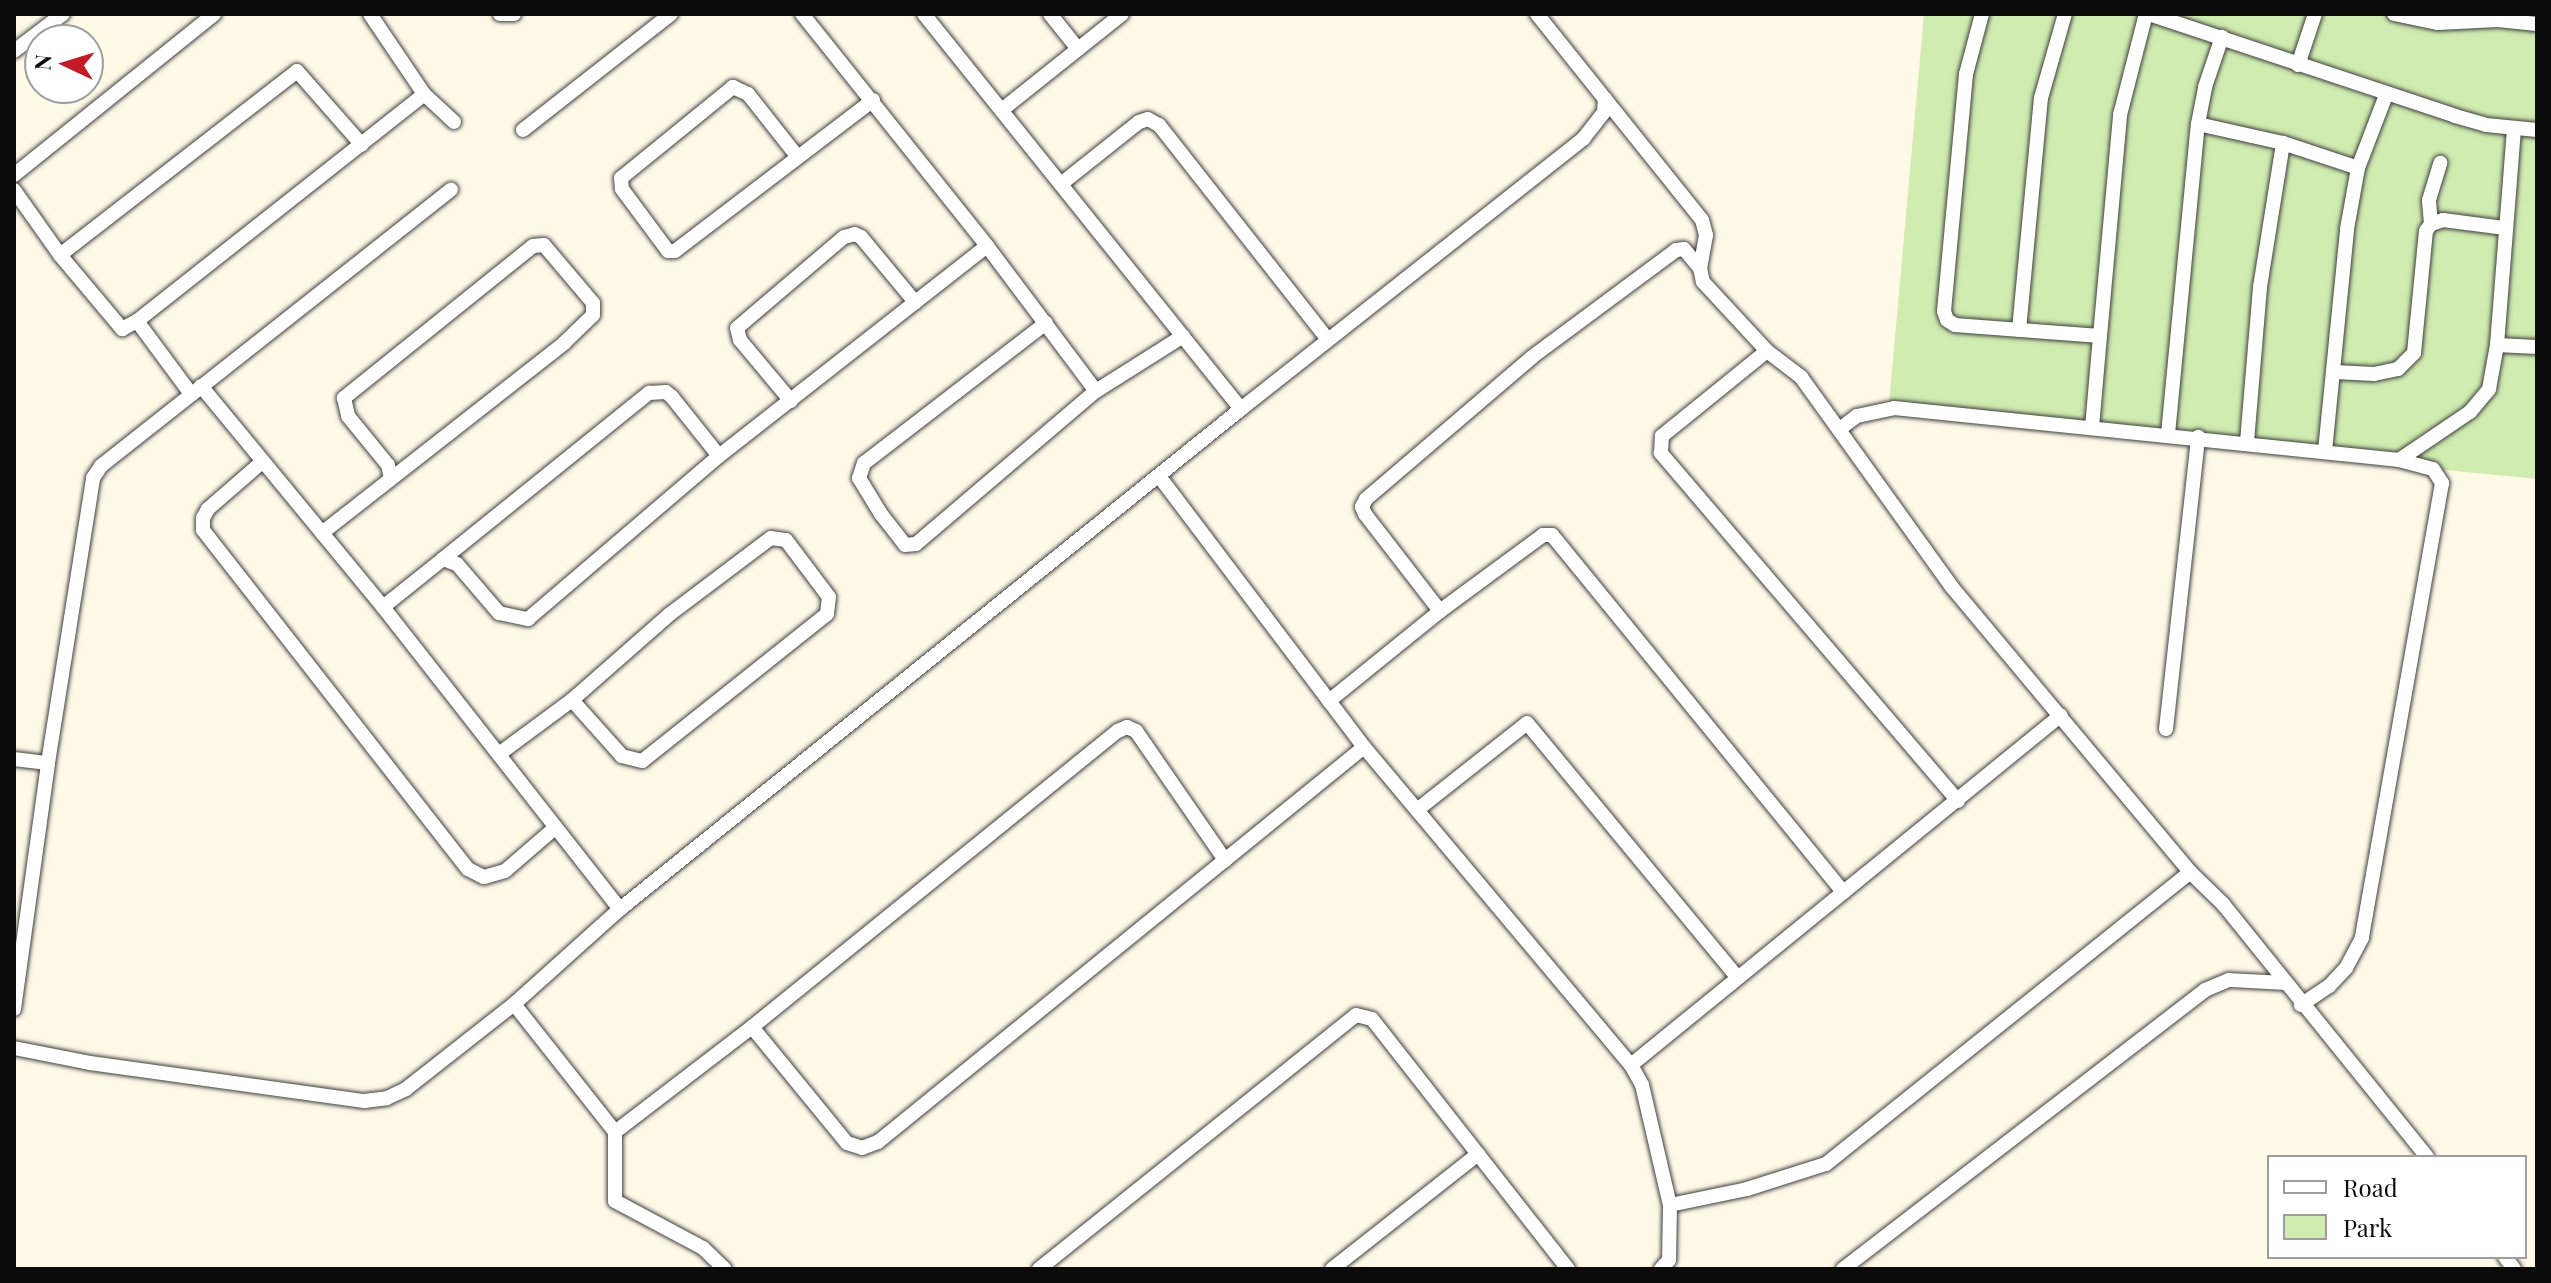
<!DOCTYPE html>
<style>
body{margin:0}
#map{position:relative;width:2551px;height:1283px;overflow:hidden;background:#fffae8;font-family:"Playfair Display",serif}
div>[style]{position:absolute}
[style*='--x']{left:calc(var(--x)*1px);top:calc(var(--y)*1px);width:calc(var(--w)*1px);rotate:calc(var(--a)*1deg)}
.green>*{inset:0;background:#d0ecb0}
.roads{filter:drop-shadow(0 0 2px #3e3e3e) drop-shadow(0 0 2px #3e3e3e)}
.minor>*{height:14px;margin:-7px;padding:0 7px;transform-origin:7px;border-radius:7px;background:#fff}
span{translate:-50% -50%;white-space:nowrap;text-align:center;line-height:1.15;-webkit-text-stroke:8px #fff;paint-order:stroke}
.frame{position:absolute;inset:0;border:16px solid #0b0b0b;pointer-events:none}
.legend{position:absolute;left:2267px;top:1155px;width:260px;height:104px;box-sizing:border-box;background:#fff;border:2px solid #9d9d9d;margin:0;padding:10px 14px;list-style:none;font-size:24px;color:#0b0b0b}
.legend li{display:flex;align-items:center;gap:16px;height:40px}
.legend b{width:40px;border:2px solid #9d9d9d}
.north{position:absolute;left:24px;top:24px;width:80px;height:80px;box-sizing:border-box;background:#fff;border:2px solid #9d9d9d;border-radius:50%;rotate:274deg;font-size:22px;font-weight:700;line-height:32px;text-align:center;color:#0b0b0b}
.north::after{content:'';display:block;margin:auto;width:28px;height:36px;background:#c31a25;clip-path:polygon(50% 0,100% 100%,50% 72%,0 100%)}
</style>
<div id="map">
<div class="green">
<i style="clip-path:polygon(1924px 14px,2537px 14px,2537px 479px,1888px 415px)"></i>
</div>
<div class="roads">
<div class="minor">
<i style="--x:370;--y:14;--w:97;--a:56"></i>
<i style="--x:424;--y:94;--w:41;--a:43"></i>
<i style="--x:500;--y:14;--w:14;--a:0"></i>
<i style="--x:802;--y:14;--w:297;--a:51.4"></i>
<i style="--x:987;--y:246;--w:181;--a:53.1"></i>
<i style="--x:1096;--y:391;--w:103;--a:-32.3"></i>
<i style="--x:924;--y:14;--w:506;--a:51.25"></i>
<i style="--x:1050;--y:14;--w:45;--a:51.3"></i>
<i style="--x:1982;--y:14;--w:62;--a:104.9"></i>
<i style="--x:1966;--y:74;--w:238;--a:95.3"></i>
<i style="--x:1944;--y:311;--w:9;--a:72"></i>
<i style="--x:1947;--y:320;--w:9;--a:32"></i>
<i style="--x:1955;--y:325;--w:145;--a:4.3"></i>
<i style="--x:2100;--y:336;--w:92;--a:95"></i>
<i style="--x:2149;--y:14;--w:323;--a:18.4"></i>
<i style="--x:2455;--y:116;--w:32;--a:16"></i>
<i style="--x:2486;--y:125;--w:51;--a:5.6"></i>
<i style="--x:2394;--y:14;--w:45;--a:11.6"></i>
<i style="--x:2438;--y:23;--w:60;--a:-2.9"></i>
<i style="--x:2498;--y:20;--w:39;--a:6"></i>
<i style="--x:14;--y:51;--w:61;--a:-37.1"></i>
<i style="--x:2298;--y:65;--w:54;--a:-71.6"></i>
<i style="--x:1605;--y:99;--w:155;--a:51.3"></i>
<i style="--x:1702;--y:220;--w:16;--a:75"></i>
<i style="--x:1706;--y:235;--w:34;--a:100"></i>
<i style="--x:1700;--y:268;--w:14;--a:78"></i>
<i style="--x:1703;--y:282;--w:94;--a:47.2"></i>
<i style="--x:1003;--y:109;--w:152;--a:-38.6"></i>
<i style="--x:2198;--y:124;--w:87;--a:12.6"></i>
<i style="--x:2283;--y:143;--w:79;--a:18.4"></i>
<i style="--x:523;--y:130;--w:188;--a:-38.1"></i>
<i style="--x:797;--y:156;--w:79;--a:-128.3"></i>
<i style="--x:748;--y:94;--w:17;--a:-155"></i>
<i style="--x:733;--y:87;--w:144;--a:140.9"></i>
<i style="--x:621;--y:178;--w:11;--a:85"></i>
<i style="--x:622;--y:189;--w:77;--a:53.4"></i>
<i style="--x:668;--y:251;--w:7;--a:0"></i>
<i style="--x:675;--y:251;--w:249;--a:-37.3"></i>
<i style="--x:14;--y:175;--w:257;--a:-38.8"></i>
<i style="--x:1061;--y:184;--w:100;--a:-38.5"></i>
<i style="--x:1139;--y:122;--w:9;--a:-18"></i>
<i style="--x:1148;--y:119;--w:13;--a:29"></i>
<i style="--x:1159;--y:125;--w:273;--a:51.8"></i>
<i style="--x:14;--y:190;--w:80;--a:54.7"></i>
<i style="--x:60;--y:255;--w:97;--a:50"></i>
<i style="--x:122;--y:329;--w:17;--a:-28"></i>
<i style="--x:137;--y:321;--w:366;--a:-38.3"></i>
<i style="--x:2431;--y:224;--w:24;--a:-95"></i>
<i style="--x:2429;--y:200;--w:39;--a:-73"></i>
<i style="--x:60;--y:255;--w:300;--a:-37.8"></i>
<i style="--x:297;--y:71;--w:98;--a:48.7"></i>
<i style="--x:137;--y:321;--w:91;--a:53.5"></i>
<i style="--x:1046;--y:323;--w:230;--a:142.4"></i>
<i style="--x:864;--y:463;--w:16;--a:108"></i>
<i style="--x:859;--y:478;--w:42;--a:58.6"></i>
<i style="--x:881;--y:514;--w:39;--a:52"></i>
<i style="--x:905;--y:545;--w:11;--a:-5"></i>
<i style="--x:916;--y:544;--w:236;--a:-40.4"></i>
<i style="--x:2019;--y:330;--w:233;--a:-84.6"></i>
<i style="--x:2041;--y:98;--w:87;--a:-74.1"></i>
<i style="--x:2100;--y:336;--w:222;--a:-84.8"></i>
<i style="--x:2120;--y:115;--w:104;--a:-75.6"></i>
<i style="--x:2497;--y:345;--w:40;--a:2.9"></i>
<i style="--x:2335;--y:372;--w:39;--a:3"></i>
<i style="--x:2374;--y:374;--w:25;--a:-12"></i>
<i style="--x:2398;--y:369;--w:23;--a:-45"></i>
<i style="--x:2414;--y:353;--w:123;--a:-84.4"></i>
<i style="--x:2426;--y:231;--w:9;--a:-54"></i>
<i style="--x:2431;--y:224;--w:13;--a:-18"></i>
<i style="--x:2443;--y:220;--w:63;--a:7.4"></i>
<i style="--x:201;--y:386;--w:286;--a:50.5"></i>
<i style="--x:383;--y:607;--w:384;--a:51.9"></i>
<i style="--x:791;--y:401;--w:80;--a:-129.9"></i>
<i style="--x:740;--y:340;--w:12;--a:-104"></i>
<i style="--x:737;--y:328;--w:140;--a:-40.4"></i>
<i style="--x:844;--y:237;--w:11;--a:-15"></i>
<i style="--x:855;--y:234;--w:7;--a:27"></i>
<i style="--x:861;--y:237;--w:85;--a:50.3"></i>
<i style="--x:1841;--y:428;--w:20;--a:-37"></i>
<i style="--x:1857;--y:416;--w:38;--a:-12"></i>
<i style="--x:1894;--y:408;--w:508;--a:5.88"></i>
<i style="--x:2399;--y:460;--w:35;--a:15"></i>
<i style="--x:2433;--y:469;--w:17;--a:57"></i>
<i style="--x:2442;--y:483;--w:462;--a:100"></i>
<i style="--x:2362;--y:938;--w:34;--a:118"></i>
<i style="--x:2346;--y:968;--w:25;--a:133"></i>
<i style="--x:2329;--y:986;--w:34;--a:146"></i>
<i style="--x:2168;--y:434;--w:311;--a:-84.5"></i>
<i style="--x:2198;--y:124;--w:38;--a:-79"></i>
<i style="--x:2205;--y:87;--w:53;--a:-71.2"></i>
<i style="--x:2247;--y:442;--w:156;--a:-85.2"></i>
<i style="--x:2260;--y:287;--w:146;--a:-80.9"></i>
<i style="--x:2325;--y:451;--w:223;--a:-84.3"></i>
<i style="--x:2347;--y:229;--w:62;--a:-79.8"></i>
<i style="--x:2358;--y:168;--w:78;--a:-69"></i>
<i style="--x:2399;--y:460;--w:86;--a:-34.1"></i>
<i style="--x:2470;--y:412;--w:30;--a:-50"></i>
<i style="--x:2489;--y:389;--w:45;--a:-79.7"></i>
<i style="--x:2497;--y:345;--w:218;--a:-85.5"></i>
<i style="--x:262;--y:462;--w:72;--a:139"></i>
<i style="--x:208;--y:509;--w:10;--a:119"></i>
<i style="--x:203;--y:518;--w:12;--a:90"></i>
<i style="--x:203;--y:530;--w:430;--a:52"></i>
<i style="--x:468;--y:869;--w:18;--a:27"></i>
<i style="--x:484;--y:877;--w:22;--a:-16"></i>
<i style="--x:505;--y:871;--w:67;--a:-40.8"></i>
<i style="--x:1159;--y:476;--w:340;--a:52.9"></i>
<i style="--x:1364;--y:747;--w:415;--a:50"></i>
<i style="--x:1631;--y:1065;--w:554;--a:-39.14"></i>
<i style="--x:322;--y:533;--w:308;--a:-38.1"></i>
<i style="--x:564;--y:343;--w:40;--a:-44"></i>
<i style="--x:593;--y:315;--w:12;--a:-90"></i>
<i style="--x:593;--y:303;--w:76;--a:-130.2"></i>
<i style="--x:544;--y:245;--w:11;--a:175"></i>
<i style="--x:533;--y:246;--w:243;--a:141.2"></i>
<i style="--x:344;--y:398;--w:18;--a:77"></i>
<i style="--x:348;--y:416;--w:63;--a:50.8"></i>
<i style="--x:388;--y:465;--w:13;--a:77"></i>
<i style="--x:443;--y:559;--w:265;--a:-38.9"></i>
<i style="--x:649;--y:393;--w:17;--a:-3"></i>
<i style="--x:666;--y:392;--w:8;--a:40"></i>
<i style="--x:672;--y:397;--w:75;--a:51.5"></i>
<i style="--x:383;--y:607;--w:77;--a:-38.7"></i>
<i style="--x:443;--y:559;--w:15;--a:20"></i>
<i style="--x:457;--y:564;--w:65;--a:49.4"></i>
<i style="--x:499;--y:613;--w:30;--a:12"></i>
<i style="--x:528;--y:619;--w:251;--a:-40.5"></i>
<i style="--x:719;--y:456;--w:340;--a:-38.1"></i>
<i style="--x:1440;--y:611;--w:123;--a:-127.7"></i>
<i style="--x:1365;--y:514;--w:8;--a:-113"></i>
<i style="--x:1362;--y:507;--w:9;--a:-63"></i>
<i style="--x:1366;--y:499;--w:218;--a:-40.5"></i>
<i style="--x:1532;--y:357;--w:179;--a:-36.6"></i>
<i style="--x:1676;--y:250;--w:8;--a:-7"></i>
<i style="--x:1684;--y:249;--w:25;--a:50"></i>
<i style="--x:1329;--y:701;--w:143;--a:-39"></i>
<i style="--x:1440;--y:611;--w:128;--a:-36.4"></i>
<i style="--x:1543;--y:535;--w:9;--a:0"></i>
<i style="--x:1552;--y:535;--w:461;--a:50.8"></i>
<i style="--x:2166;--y:729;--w:294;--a:-83.7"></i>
<i style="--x:499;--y:754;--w:91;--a:-36.5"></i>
<i style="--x:572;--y:700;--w:130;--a:-41.3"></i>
<i style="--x:670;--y:614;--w:126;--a:-37"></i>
<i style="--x:771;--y:538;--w:15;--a:8"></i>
<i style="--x:786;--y:540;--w:71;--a:53"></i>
<i style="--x:829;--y:597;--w:17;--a:97"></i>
<i style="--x:827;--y:614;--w:236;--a:141.5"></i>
<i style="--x:642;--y:761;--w:21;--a:-166"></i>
<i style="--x:622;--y:756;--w:75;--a:-131.8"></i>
<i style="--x:14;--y:759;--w:34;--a:7"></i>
<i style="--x:1958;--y:801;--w:458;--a:-130.5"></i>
<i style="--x:1661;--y:453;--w:17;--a:-87"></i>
<i style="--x:1662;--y:436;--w:135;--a:-39"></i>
<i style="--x:1767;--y:351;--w:43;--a:37.4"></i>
<i style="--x:1801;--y:377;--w:257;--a:54.3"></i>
<i style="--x:1951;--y:586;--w:373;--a:50.1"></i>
<i style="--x:2190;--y:872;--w:46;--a:44.1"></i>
<i style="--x:2223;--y:904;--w:325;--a:51.1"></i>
<i style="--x:1417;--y:810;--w:140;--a:-38.3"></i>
<i style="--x:1527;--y:723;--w:330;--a:50.4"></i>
<i style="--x:514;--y:1004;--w:163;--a:51.7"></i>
<i style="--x:615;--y:1132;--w:173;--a:-37.5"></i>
<i style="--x:752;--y:1027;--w:471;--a:-39"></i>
<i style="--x:1118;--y:731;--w:10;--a:-24"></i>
<i style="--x:1127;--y:727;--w:10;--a:24"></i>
<i style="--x:1136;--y:731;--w:157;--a:55.4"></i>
<i style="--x:1225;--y:860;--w:179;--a:-39.1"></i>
<i style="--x:14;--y:1009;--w:248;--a:-82.1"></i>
<i style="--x:48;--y:763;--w:289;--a:-81"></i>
<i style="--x:93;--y:478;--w:14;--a:-56"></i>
<i style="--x:101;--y:466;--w:446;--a:-38.3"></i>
<i style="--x:752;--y:1027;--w:150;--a:50.7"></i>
<i style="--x:847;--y:1143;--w:16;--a:18"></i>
<i style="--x:862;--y:1148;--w:17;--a:-21"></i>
<i style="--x:878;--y:1142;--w:447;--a:-39.1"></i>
<i style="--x:14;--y:1048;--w:77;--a:11.2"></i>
<i style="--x:90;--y:1063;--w:277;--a:7.9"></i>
<i style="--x:364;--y:1101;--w:23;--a:-7"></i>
<i style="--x:387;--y:1098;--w:21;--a:-25"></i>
<i style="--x:406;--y:1089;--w:137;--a:-38.2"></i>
<i style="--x:514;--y:1004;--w:142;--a:-41.9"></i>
<i style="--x:620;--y:909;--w:797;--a:-38.84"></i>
<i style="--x:1241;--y:409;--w:436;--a:-38.3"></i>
<i style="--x:1583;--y:139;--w:34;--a:-52"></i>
<i style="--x:1604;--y:112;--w:13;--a:-86"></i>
<i style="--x:1605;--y:99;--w:109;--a:-128.7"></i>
<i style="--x:1631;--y:1065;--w:23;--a:61"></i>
<i style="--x:1642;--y:1085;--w:123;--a:76.9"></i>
<i style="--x:1670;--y:1205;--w:55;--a:91"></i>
<i style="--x:1669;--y:1260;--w:12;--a:132"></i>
<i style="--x:615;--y:1132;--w:69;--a:90"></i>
<i style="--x:615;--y:1201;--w:100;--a:28.1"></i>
<i style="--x:703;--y:1248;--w:30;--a:44"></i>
<i style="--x:1670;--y:1205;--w:79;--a:-11.7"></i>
<i style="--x:1747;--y:1189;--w:83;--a:-17.6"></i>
<i style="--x:1826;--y:1164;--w:467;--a:-38.7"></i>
<i style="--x:2505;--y:1257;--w:15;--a:53"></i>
<i style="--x:1039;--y:1269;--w:406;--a:-38.7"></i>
<i style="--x:1356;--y:1015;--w:16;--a:14"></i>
<i style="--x:1372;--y:1019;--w:318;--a:51.9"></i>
<i style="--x:1332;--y:1269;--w:186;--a:-38.2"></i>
<i style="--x:1843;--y:1269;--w:457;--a:-37.6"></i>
<i style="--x:2205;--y:990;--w:26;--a:-23"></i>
<i style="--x:2229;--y:980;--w:55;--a:3.1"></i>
</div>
</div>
<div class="frame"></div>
<ul class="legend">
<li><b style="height:10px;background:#fff"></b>Road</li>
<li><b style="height:22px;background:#d0ecb0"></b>Park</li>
</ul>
<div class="north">N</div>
</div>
